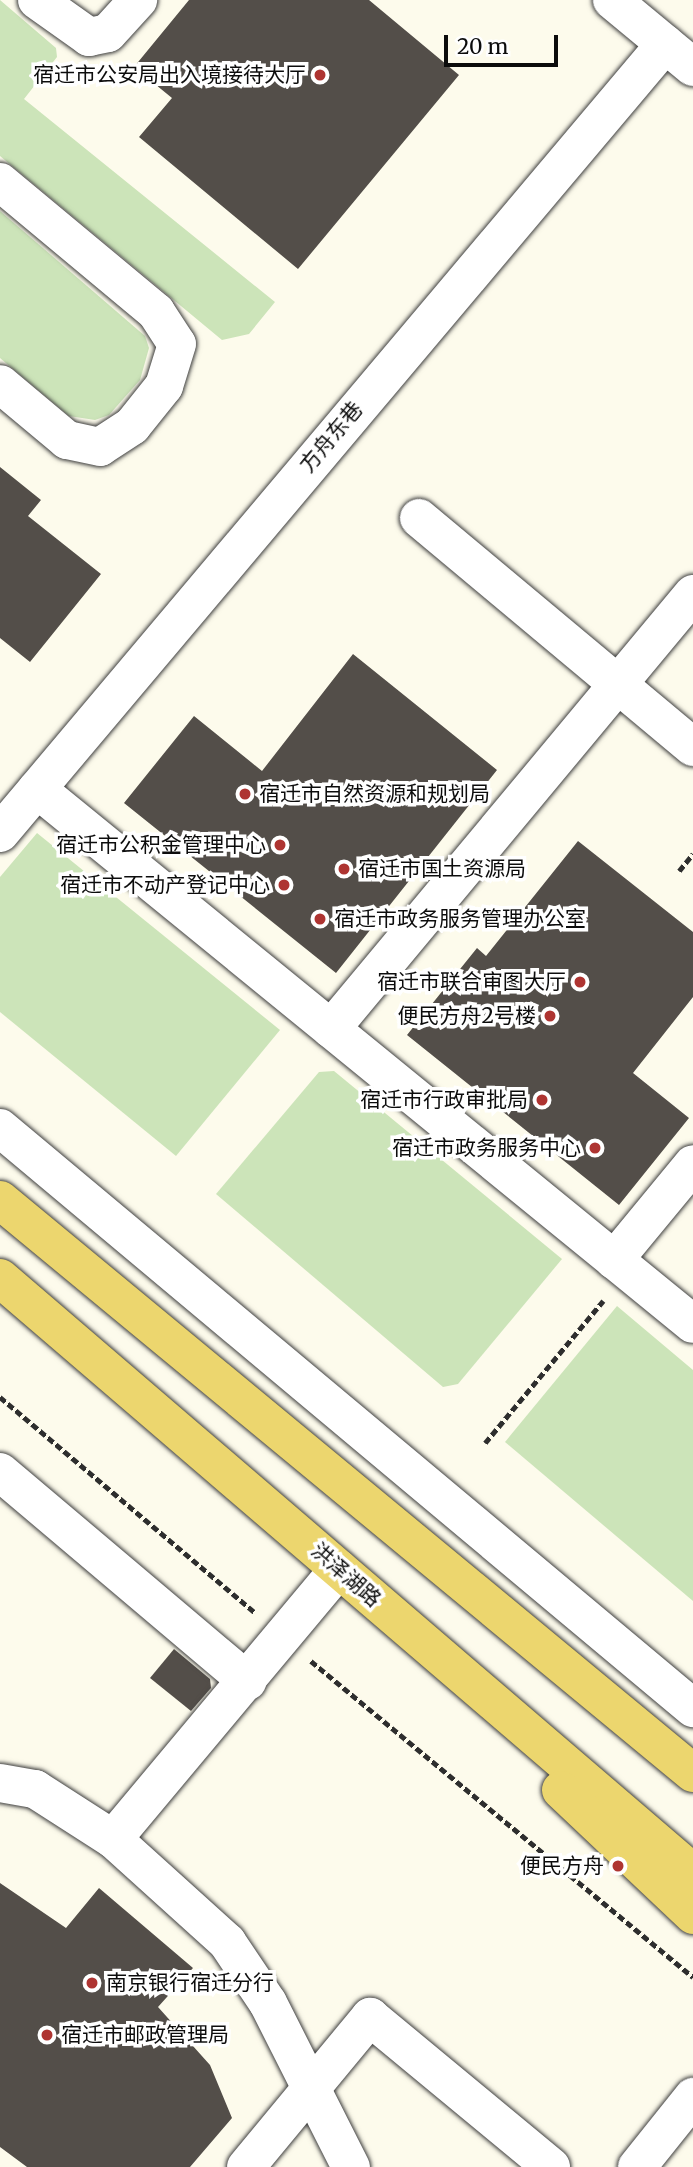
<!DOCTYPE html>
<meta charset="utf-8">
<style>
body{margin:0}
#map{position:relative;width:693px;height:2167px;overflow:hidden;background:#fdfbec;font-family:Merriweather,"Noto Sans SC",serif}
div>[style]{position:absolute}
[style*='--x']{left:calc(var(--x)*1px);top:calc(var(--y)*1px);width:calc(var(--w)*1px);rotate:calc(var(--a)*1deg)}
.green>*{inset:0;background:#cce4b9}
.building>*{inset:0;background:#534e49}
.path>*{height:4.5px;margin-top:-2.25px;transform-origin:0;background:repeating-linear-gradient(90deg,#2e2e2e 0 7px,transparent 0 10.5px)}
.roads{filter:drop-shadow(0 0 2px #3f3f3f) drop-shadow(0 0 2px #3f3f3f)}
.minor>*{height:38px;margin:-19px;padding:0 19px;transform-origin:19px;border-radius:19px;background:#fff}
.major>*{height:38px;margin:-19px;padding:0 19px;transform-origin:19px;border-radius:19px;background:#ecd66e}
.dots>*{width:19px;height:19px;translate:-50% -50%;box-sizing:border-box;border:4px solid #fff;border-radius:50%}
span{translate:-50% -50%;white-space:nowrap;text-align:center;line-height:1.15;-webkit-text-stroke:7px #fff;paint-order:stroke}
.poi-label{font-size:21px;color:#0c0c0c}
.right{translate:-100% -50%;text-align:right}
.left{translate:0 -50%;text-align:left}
.street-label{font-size:21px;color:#0c0c0c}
.scale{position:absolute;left:444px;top:35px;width:114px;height:32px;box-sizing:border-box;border:4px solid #0c0c0c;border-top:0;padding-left:9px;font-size:21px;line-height:24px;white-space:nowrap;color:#0c0c0c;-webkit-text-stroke:5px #fff;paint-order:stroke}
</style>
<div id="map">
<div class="green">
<i style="clip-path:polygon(0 0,56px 48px,57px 57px,24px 99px,275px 302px,249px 334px,222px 340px,0 156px)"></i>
<i style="clip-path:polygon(0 211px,145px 336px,149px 348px,140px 380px,109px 415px,95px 420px,69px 416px,0 358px)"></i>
<i style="clip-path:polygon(37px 833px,280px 1030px,176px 1156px,0 1012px,0 877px)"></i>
<i style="clip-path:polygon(334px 1071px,562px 1259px,458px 1384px,443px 1387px,216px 1194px,319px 1072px)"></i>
<i style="clip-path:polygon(617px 1306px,693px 1370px,693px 1601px,505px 1442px)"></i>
</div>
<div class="building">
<i style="clip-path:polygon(189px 0,369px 0,459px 75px,298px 269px,139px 137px,172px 98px,134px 67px)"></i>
<i style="clip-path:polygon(0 467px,41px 500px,28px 516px,101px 574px,30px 662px,0 638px)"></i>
<i style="clip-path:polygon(353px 654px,497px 770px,336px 973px,124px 803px,194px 716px,262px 771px)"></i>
<i style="clip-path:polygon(578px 841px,693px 932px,693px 997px,633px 1073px,689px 1118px,619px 1205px,407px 1035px,477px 948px,486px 956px)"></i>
<i style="clip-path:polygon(174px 1649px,210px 1679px,211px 1688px,191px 1711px,150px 1678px)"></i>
<i style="clip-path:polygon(0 1883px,66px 1928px,99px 1888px,193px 1968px,158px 2007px,210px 2065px,232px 2118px,190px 2167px,27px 2167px,0 2147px)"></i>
</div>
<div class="path">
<i style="--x:679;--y:871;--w:22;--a:-51"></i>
<i style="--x:0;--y:1397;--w:333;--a:40.2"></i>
<i style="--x:485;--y:1443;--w:185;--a:-50.3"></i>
<i style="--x:311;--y:1661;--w:496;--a:39.6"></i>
</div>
<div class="roads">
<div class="minor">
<i style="--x:37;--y:0;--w:64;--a:35.4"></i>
<i style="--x:89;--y:37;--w:19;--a:-12"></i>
<i style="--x:108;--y:33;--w:45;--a:-47.7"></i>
<i style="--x:612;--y:0;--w:105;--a:39.6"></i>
<i style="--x:0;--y:182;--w:203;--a:39.8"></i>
<i style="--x:156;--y:312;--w:38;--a:57"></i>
<i style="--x:177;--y:344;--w:44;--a:107.2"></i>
<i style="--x:164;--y:386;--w:51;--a:128.7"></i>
<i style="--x:132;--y:426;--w:38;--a:147"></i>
<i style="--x:100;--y:447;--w:34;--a:-168"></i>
<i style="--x:67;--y:440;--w:87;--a:-140.1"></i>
<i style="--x:419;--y:518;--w:357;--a:39.9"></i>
<i style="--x:37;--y:789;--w:846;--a:39.2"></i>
<i style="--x:0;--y:833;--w:1032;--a:-49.87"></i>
<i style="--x:331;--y:1029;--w:566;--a:-50.23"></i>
<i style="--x:0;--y:1128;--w:904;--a:39.93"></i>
<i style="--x:614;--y:1260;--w:124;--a:-50.5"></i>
<i style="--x:0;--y:1472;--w:324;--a:40.2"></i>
<i style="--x:0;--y:1783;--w:36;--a:10"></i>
<i style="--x:35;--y:1789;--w:93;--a:32.7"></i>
<i style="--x:113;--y:1839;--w:154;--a:42.1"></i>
<i style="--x:227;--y:1942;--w:73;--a:56.1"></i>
<i style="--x:268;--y:2003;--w:184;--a:63.2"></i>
<i style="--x:113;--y:1839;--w:352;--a:-50.1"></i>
<i style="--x:246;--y:2167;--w:195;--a:-50.4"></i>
<i style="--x:370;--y:2017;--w:235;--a:39.6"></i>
<i style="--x:637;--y:2167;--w:90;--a:-51.3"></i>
</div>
<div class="major">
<i style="--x:0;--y:1200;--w:899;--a:39.59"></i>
<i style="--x:0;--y:1278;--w:913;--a:40.65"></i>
<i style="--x:561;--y:1790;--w:182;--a:43.4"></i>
</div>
</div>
<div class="dots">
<i style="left:320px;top:75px;background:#ae3431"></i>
<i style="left:245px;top:794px;background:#ae3431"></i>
<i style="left:280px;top:845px;background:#ae3431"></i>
<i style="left:344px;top:869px;background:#ae3431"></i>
<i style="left:284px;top:885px;background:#ae3431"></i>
<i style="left:320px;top:919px;background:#ae3431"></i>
<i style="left:580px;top:982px;background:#ae3431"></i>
<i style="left:550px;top:1016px;background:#ae3431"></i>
<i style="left:542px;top:1100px;background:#ae3431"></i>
<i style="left:595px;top:1148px;background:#ae3431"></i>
<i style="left:618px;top:1866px;background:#ae3431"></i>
<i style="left:92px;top:1983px;background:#ae3431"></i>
<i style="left:47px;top:2035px;background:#ae3431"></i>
</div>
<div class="poi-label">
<span class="right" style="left:306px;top:75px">宿迁市公安局出入境接待大厅</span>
<span class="left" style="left:259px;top:794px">宿迁市自然资源和规划局</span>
<span class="right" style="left:266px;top:845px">宿迁市公积金管理中心</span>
<span class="left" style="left:358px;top:869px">宿迁市国土资源局</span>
<span class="right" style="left:270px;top:885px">宿迁市不动产登记中心</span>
<span class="left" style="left:334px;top:919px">宿迁市政务服务管理办公室</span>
<span class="right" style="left:566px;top:982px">宿迁市联合审图大厅</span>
<span class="right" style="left:536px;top:1016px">便民方舟2号楼</span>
<span class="right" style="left:528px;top:1100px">宿迁市行政审批局</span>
<span class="right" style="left:581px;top:1148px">宿迁市政务服务中心</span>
<span class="right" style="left:604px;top:1866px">便民方舟</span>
<span class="left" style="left:106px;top:1983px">南京银行宿迁分行</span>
<span class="left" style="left:61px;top:2035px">宿迁市邮政管理局</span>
</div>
<div class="street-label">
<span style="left:331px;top:437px;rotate:-50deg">方舟东巷</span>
<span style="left:346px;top:1575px;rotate:41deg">洪泽湖路</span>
</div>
<div class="scale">20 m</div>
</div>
